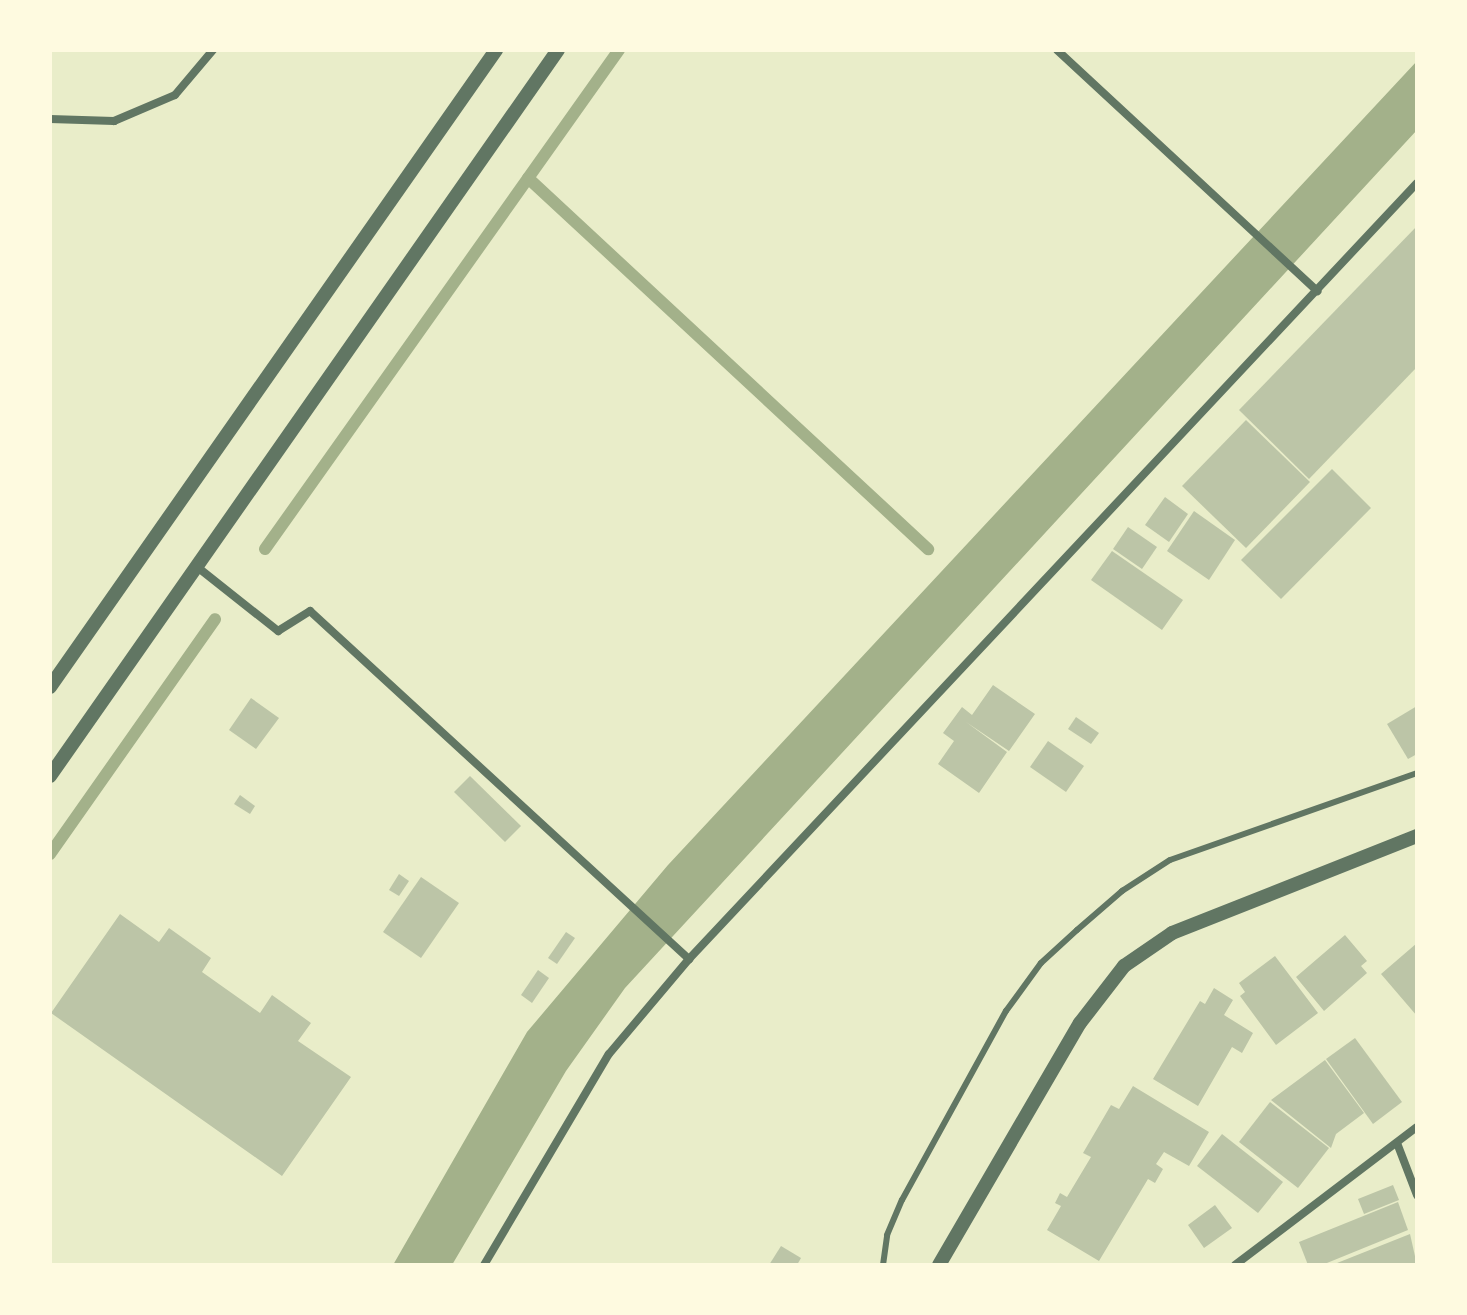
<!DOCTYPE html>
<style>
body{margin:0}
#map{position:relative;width:1467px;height:1315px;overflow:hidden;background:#e9edc9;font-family:Inter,sans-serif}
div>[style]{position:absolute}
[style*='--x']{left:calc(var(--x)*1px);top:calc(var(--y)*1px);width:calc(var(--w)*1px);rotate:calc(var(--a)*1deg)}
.water>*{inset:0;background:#a3b18a}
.stream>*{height:12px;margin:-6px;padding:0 6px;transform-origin:6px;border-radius:6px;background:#a3b18a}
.building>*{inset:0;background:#bcc5a7}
.service>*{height:6px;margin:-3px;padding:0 3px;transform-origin:3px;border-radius:3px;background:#617663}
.minor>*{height:8px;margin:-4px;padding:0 4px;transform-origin:4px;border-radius:4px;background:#617663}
.tertiary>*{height:14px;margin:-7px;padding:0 7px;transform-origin:7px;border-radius:7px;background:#617663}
span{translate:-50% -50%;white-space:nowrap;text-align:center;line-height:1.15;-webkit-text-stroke:8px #fefae0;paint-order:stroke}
.frame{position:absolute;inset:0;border:52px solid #fefae0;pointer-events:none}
</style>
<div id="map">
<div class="water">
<i style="clip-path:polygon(1417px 61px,1417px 130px,625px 988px,566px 1071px,452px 1265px,393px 1265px,527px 1032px,668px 865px)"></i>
</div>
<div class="stream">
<i style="--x:528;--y:178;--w:546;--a:42.85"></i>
<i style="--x:265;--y:549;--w:612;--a:-54.65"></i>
<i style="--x:50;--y:854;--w:287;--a:-54.9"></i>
</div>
<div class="building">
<i style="clip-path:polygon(1417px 226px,1417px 367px,1309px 479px,1239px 410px)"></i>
<i style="clip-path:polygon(1246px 420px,1310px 482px,1246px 548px,1182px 486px)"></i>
<i style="clip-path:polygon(1332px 469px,1371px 508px,1281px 599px,1241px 560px)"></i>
<i style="clip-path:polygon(1165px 497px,1188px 514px,1169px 542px,1145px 525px)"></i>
<i style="clip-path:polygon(1194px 511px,1235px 540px,1209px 580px,1167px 551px)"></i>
<i style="clip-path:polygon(1128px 527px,1157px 547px,1142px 569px,1113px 549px)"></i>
<i style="clip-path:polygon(1112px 551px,1183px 600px,1162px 630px,1091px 580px)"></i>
<i style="clip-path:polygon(993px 685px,1035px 714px,1009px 751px,966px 722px,1007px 752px,979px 793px,938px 764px,954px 741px,943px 733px,962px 707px,972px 715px)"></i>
<i style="clip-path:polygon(251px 698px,279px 718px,256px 749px,229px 730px)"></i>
<i style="clip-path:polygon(1417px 706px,1417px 754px,1408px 759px,1387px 724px)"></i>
<i style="clip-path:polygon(1076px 717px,1099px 733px,1091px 744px,1068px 729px)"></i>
<i style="clip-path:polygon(1048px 741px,1084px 766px,1066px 792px,1030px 767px)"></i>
<i style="clip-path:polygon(470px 776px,521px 826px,505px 842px,454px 792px)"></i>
<i style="clip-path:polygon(240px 795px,255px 806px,250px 814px,234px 804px)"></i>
<i style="clip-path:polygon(399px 874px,409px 881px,399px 896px,389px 890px)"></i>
<i style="clip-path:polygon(421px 877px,459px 903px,421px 958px,383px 932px)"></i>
<i style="clip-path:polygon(120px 914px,159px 942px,169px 928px,211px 958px,202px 972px,260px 1013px,272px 995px,311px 1023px,298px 1041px,351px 1077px,282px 1176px,51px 1013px)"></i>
<i style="clip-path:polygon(566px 932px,575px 938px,557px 964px,548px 958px)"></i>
<i style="clip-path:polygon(1345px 935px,1367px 961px,1361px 966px,1367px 973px,1324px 1011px,1296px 977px)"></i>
<i style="clip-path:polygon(1417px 943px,1417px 1016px,1381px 974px)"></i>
<i style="clip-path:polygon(1275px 956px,1318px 1013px,1276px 1045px,1240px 996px,1245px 992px,1239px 983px)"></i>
<i style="clip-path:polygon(538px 970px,549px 978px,532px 1003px,521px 995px)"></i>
<i style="clip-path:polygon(1214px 988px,1233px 1000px,1224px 1015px,1253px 1033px,1242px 1053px,1232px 1047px,1198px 1106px,1153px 1079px,1200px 1001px,1205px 1004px)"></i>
<i style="clip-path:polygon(1355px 1038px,1402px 1102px,1373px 1124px,1326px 1059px)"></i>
<i style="clip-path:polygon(1325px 1060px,1364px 1113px,1336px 1134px,1331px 1148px,1271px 1100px)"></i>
<i style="clip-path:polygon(1133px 1086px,1209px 1132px,1189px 1166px,1164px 1152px,1156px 1164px,1163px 1169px,1155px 1183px,1148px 1179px,1099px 1261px,1047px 1230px,1061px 1206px,1055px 1203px,1060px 1193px,1067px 1197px,1091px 1157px,1083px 1153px,1111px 1105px,1119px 1109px)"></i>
<i style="clip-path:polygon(1270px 1102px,1329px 1148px,1298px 1188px,1239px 1142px)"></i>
<i style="clip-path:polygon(1222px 1134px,1283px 1182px,1258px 1213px,1197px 1166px)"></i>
<i style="clip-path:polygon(1393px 1185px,1399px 1200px,1364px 1214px,1358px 1199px)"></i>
<i style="clip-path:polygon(1398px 1202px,1408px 1230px,1322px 1265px,1308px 1265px,1299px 1242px)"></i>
<i style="clip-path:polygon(1215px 1205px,1232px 1228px,1204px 1248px,1188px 1225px)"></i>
<i style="clip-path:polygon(1410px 1234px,1417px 1265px,1332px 1265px)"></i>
<i style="clip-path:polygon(781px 1246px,801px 1258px,797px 1265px,769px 1265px)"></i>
</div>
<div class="service">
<i style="--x:883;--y:1265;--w:30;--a:-82"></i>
<i style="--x:887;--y:1235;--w:38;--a:-67"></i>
<i style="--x:902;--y:1200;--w:216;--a:-61.2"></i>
<i style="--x:1006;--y:1011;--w:59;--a:-53.9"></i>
<i style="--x:1041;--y:963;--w:49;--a:-42.5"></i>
<i style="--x:1077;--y:930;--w:60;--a:-40.9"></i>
<i style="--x:1122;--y:891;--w:57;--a:-32.9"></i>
<i style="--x:1170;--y:860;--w:262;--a:-19.4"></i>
</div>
<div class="minor">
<i style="--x:1057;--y:50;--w:355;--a:42.8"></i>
<i style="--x:50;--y:119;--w:64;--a:1.8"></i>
<i style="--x:114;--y:121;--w:66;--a:-23.1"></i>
<i style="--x:175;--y:95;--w:59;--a:-49.8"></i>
<i style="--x:196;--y:566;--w:105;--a:38.4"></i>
<i style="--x:278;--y:631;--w:38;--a:-32"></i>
<i style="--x:310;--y:611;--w:515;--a:42.56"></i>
<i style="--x:1397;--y:1143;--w:56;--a:69"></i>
<i style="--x:484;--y:1265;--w:245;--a:-59.4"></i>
<i style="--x:609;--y:1054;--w:124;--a:-49.9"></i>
<i style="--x:689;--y:959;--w:1064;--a:-46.83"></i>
<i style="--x:1235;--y:1265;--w:228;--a:-37.2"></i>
</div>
<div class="tertiary">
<i style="--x:50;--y:687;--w:778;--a:-55"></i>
<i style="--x:50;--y:776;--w:886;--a:-55.02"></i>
<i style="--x:939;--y:1265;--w:280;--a:-59.8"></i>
<i style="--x:1080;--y:1023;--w:72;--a:-52.3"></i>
<i style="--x:1124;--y:966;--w:58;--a:-34.5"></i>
<i style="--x:1172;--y:933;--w:264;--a:-21.6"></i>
</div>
<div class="frame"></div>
</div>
